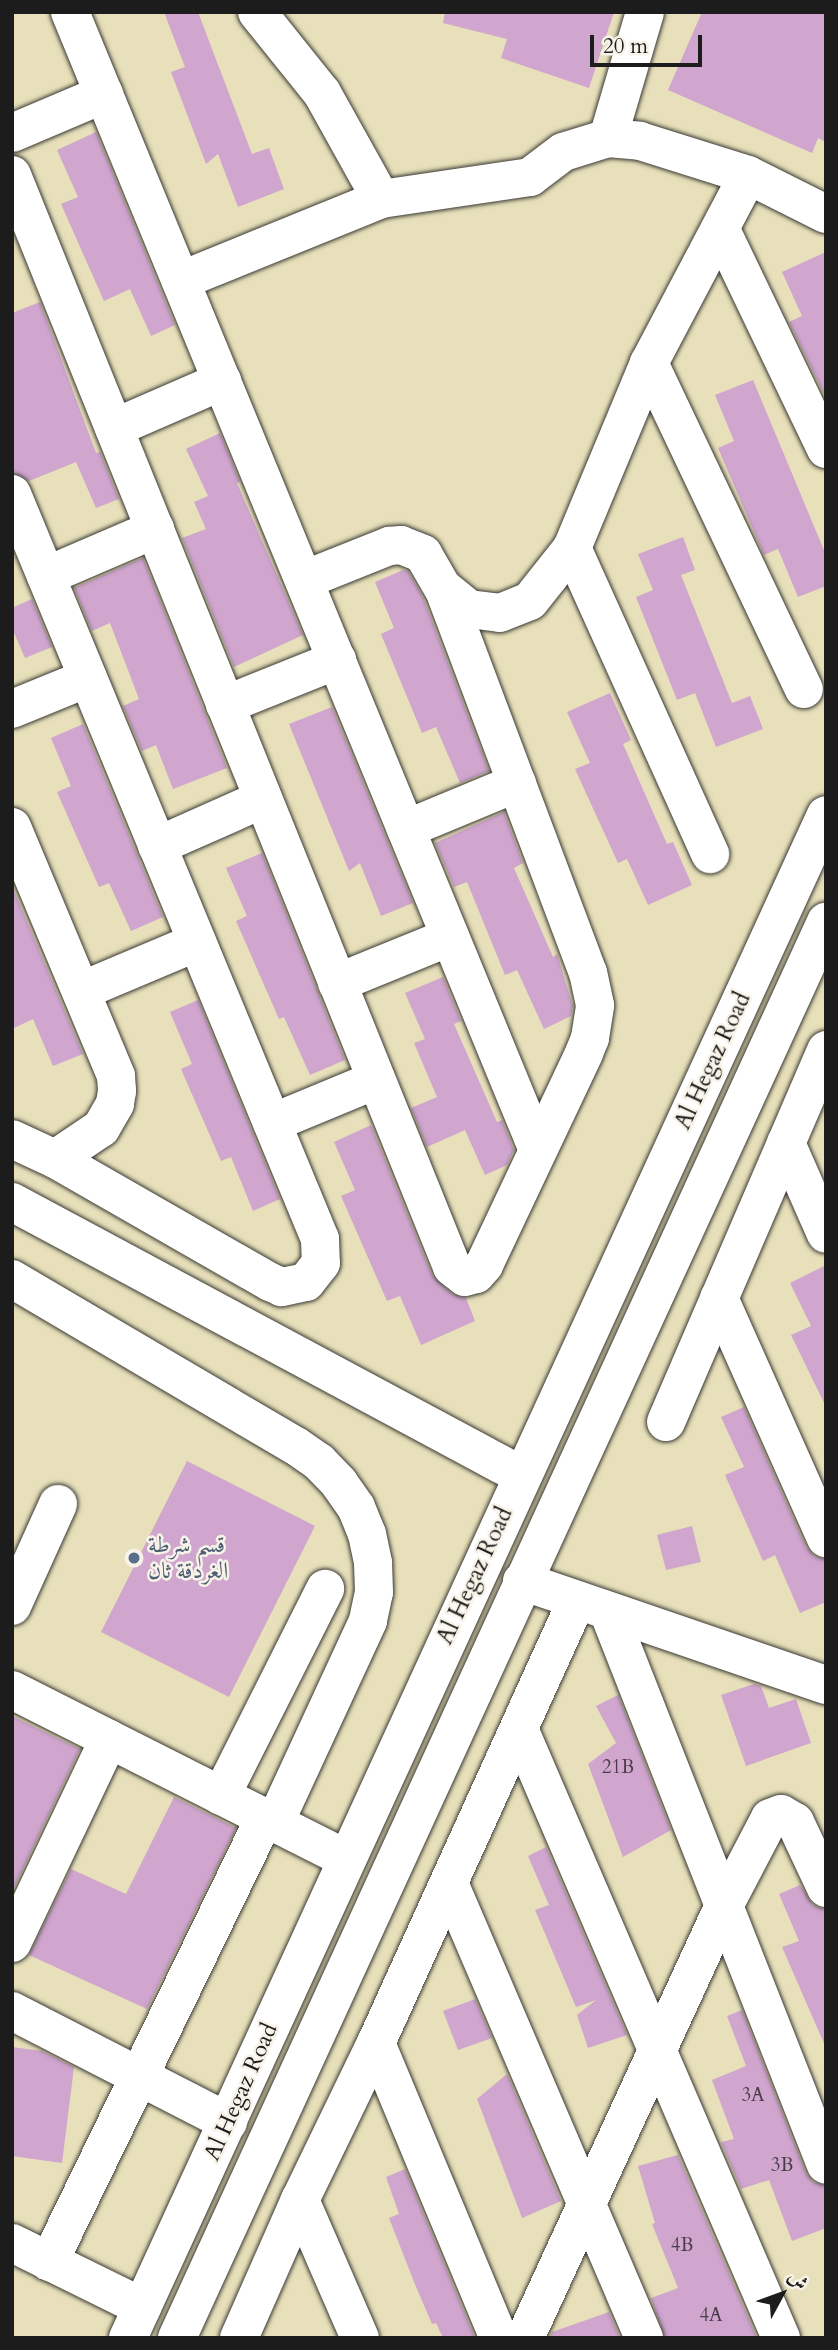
<!DOCTYPE html>
<meta charset="utf-8">
<style>
body{margin:0}
#map{position:relative;width:838px;height:2350px;overflow:hidden;background:#e7e0ba;font-family:Cardo,Amiri,serif}
div>[style]{position:absolute}
[style*='--x']{left:calc(var(--x)*1px);top:calc(var(--y)*1px);width:calc(var(--w)*1px);rotate:calc(var(--a)*1deg)}
.building>*{inset:0;background:#d0a5ce}
.roads{filter:drop-shadow(0 0 2px #3a3934) drop-shadow(0 0 2px #3a3934)}
.minor>*{height:38px;margin:-19px;padding:0 19px;transform-origin:19px;border-radius:19px;background:#fff}
.major>*{height:38px;margin:-19px;padding:0 19px;transform-origin:19px;border-radius:19px;background:#fff}
.dots>*{width:19px;height:19px;translate:-50% -50%;box-sizing:border-box;border:4px solid #f7f3e8;border-radius:50%}
span{translate:-50% -50%;white-space:nowrap;text-align:center;line-height:1.15;-webkit-text-stroke:5px #f7f3e8;paint-order:stroke}
.number-label{font-size:19px;color:#493e48}
.number-label span{-webkit-text-stroke-width:0}
.street-label{font-size:23px;color:#1c1c1c}
.service-label{font-size:23px;color:#4e5e75}
.left{translate:0 -50%;text-align:left}
.frame{position:absolute;inset:0;border:14px solid #1c1c1c;pointer-events:none}
.north{position:absolute;left:747px;top:2259px;width:70px;height:70px;-webkit-text-stroke:5px #f7f3e8;paint-order:stroke;rotate:49deg;font-size:19px;font-weight:700;line-height:28px;text-align:center;color:#1c1c1c}
.north::after{content:'';display:block;margin:auto;width:24px;height:32px;background:#1c1c1c;clip-path:polygon(50% 0,100% 100%,50% 72%,0 100%)}
.scale{position:absolute;left:590px;top:35px;width:112px;height:32px;box-sizing:border-box;border:4px solid #1c1c1c;border-top:0;padding-left:9px;font-size:21px;line-height:24px;white-space:nowrap;color:#1c1c1c;-webkit-text-stroke:5px #f7f3e8;paint-order:stroke}
</style>
<div id="map">
<div class="building">
<i style="clip-path:polygon(164px 12px,198px 12px,252px 154px,269px 148px,284px 189px,238px 207px,218px 154px,206px 164px,171px 72px,185px 67px)"></i>
<i style="clip-path:polygon(445px 12px,614px 12px,589px 88px,501px 58px,507px 39px,443px 23px)"></i>
<i style="clip-path:polygon(702px 12px,826px 12px,826px 142px,818px 138px,812px 153px,668px 90px)"></i>
<i style="clip-path:polygon(96px 132px,175px 325px,151px 336px,130px 289px,104px 301px,61px 204px,78px 197px,57px 150px)"></i>
<i style="clip-path:polygon(826px 252px,826px 398px,789px 322px,802px 316px,782px 272px)"></i>
<i style="clip-path:polygon(40px 302px,96px 453px,100px 452px,119px 499px,96px 508px,76px 462px,29px 481px,12px 473px,12px 313px)"></i>
<i style="clip-path:polygon(753px 380px,826px 555px,826px 586px,798px 597px,778px 549px,764px 555px,718px 448px,734px 441px,715px 395px)"></i>
<i style="clip-path:polygon(220px 433px,240px 482px,237px 483px,303px 635px,234px 667px,182px 538px,206px 529px,194px 502px,208px 496px,186px 449px)"></i>
<i style="clip-path:polygon(683px 537px,695px 570px,681px 575px,732px 703px,750px 696px,763px 729px,716px 747px,695px 693px,677px 700px,636px 597px,653px 590px,638px 554px)"></i>
<i style="clip-path:polygon(143px 558px,227px 768px,173px 789px,156px 745px,142px 751px,123px 706px,139px 699px,110px 623px,92px 631px,74px 588px)"></i>
<i style="clip-path:polygon(403px 570px,408px 571px,423px 597px,489px 771px,460px 783px,436px 727px,422px 733px,381px 634px,394px 628px,375px 582px)"></i>
<i style="clip-path:polygon(32px 599px,52px 647px,25px 658px,12px 628px,12px 608px)"></i>
<i style="clip-path:polygon(610px 693px,631px 740px,623px 744px,667px 844px,673px 842px,692px 885px,648px 905px,627px 859px,618px 863px,575px 769px,590px 763px,567px 712px)"></i>
<i style="clip-path:polygon(332px 707px,413px 903px,381px 916px,360px 863px,349px 871px,289px 724px)"></i>
<i style="clip-path:polygon(83px 724px,163px 917px,131px 931px,109px 883px,99px 887px,57px 792px,71px 786px,51px 738px)"></i>
<i style="clip-path:polygon(504px 812px,523px 863px,514px 868px,553px 957px,557px 954px,573px 1006px,571px 1016px,544px 1029px,517px 970px,505px 975px,467px 882px,454px 887px,435px 843px)"></i>
<i style="clip-path:polygon(262px 853px,345px 1060px,310px 1075px,284px 1017px,279px 1019px,236px 921px,247px 916px,226px 868px)"></i>
<i style="clip-path:polygon(12px 886px,83px 1054px,53px 1066px,33px 1019px,12px 1029px)"></i>
<i style="clip-path:polygon(443px 977px,461px 1021px,454px 1024px,497px 1122px,502px 1120px,514px 1150px,507px 1165px,485px 1175px,465px 1130px,427px 1147px,411px 1108px,437px 1097px,414px 1043px,425px 1039px,405px 993px)"></i>
<i style="clip-path:polygon(198px 1000px,280px 1199px,253px 1211px,231px 1157px,221px 1161px,181px 1069px,192px 1064px,170px 1012px)"></i>
<i style="clip-path:polygon(371px 1125px,432px 1275px,452px 1294px,466px 1298px,475px 1321px,421px 1345px,400px 1296px,387px 1301px,341px 1196px,355px 1190px,334px 1142px)"></i>
<i style="clip-path:polygon(826px 1265px,826px 1407px,791px 1335px,811px 1326px,790px 1283px)"></i>
<i style="clip-path:polygon(744px 1407px,806px 1547px,814px 1556px,826px 1560px,826px 1602px,800px 1613px,775px 1555px,763px 1561px,725px 1475px,744px 1467px,721px 1417px)"></i>
<i style="clip-path:polygon(187px 1461px,315px 1526px,229px 1697px,101px 1632px)"></i>
<i style="clip-path:polygon(692px 1526px,701px 1562px,666px 1570px,657px 1535px)"></i>
<i style="clip-path:polygon(754px 1684px,761px 1686px,769px 1708px,796px 1699px,811px 1743px,746px 1766px,721px 1695px)"></i>
<i style="clip-path:polygon(618px 1695px,671px 1830px,623px 1857px,588px 1764px,616px 1743px,596px 1706px)"></i>
<i style="clip-path:polygon(12px 1716px,80px 1749px,12px 1892px)"></i>
<i style="clip-path:polygon(174px 1797px,236px 1828px,147px 2009px,29px 1955px,71px 1869px,126px 1894px)"></i>
<i style="clip-path:polygon(546px 1847px,627px 2035px,588px 2048px,577px 2015px,596px 2000px,576px 2007px,535px 1910px,549px 1905px,528px 1856px)"></i>
<i style="clip-path:polygon(800px 1885px,813px 1905px,826px 1910px,826px 2048px,782px 1947px,799px 1941px,779px 1894px)"></i>
<i style="clip-path:polygon(475px 1999px,492px 2038px,458px 2050px,443px 2011px)"></i>
<i style="clip-path:polygon(742px 2010px,806px 2173px,813px 2182px,826px 2186px,826px 2228px,792px 2241px,769px 2180px,741px 2189px,721px 2142px,734px 2139px,712px 2080px,746px 2066px,727px 2016px)"></i>
<i style="clip-path:polygon(12px 2047px,42px 2051px,74px 2067px,62px 2163px,12px 2156px)"></i>
<i style="clip-path:polygon(507px 2074px,561px 2201px,522px 2218px,477px 2099px)"></i>
<i style="clip-path:polygon(678px 2155px,757px 2338px,665px 2338px,651px 2298px,678px 2288px,652px 2224px,655px 2223px,638px 2166px)"></i>
<i style="clip-path:polygon(405px 2169px,475px 2338px,443px 2338px,436px 2323px,432px 2324px,414px 2282px,389px 2218px,399px 2214px,386px 2177px)"></i>
<i style="clip-path:polygon(609px 2312px,620px 2338px,550px 2338px,552px 2332px)"></i>
</div>
<div class="roads">
<div class="minor">
<i style="--x:70;--y:12;--w:1230;--a:67.65"></i>
<i style="--x:257;--y:12;--w:104;--a:51.3"></i>
<i style="--x:322;--y:93;--w:121;--a:60.9"></i>
<i style="--x:12;--y:133;--w:100;--a:-23"></i>
<i style="--x:608;--y:138;--w:131;--a:-73.6"></i>
<i style="--x:12;--y:175;--w:1177;--a:68.05"></i>
<i style="--x:452;--y:1267;--w:16;--a:38"></i>
<i style="--x:465;--y:1277;--w:11;--a:-15"></i>
<i style="--x:476;--y:1274;--w:12;--a:-48"></i>
<i style="--x:484;--y:1265;--w:234;--a:-64.7"></i>
<i style="--x:584;--y:1053;--w:16;--a:-68"></i>
<i style="--x:590;--y:1038;--w:33;--a:-81"></i>
<i style="--x:595;--y:1005;--w:33;--a:-102"></i>
<i style="--x:588;--y:973;--w:411;--a:-110.6"></i>
<i style="--x:721;--y:230;--w:243;--a:64.4"></i>
<i style="--x:182;--y:280;--w:215;--a:-22.1"></i>
<i style="--x:381;--y:199;--w:151;--a:-8.4"></i>
<i style="--x:530;--y:177;--w:41;--a:-37.1"></i>
<i style="--x:563;--y:152;--w:47;--a:-17.3"></i>
<i style="--x:608;--y:138;--w:32;--a:5"></i>
<i style="--x:640;--y:141;--w:113;--a:17.5"></i>
<i style="--x:748;--y:175;--w:87;--a:26.6"></i>
<i style="--x:649;--y:363;--w:361;--a:64.6"></i>
<i style="--x:114;--y:428;--w:118;--a:-23.5"></i>
<i style="--x:12;--y:494;--w:806;--a:67.54"></i>
<i style="--x:320;--y:1239;--w:24;--a:88"></i>
<i style="--x:321;--y:1263;--w:24;--a:128"></i>
<i style="--x:306;--y:1282;--w:25;--a:168"></i>
<i style="--x:282;--y:1287;--w:13;--a:-157"></i>
<i style="--x:270;--y:1282;--w:248;--a:-150.2"></i>
<i style="--x:572;--y:548;--w:336;--a:65.7"></i>
<i style="--x:46;--y:576;--w:119;--a:-23.3"></i>
<i style="--x:304;--y:580;--w:92;--a:-21.8"></i>
<i style="--x:389;--y:546;--w:12;--a:-5"></i>
<i style="--x:401;--y:545;--w:24;--a:22"></i>
<i style="--x:423;--y:554;--w:39;--a:60"></i>
<i style="--x:443;--y:588;--w:33;--a:39"></i>
<i style="--x:469;--y:609;--w:31;--a:7"></i>
<i style="--x:500;--y:613;--w:32;--a:-22"></i>
<i style="--x:530;--y:601;--w:68;--a:-51.6"></i>
<i style="--x:572;--y:548;--w:200;--a:-67.4"></i>
<i style="--x:649;--y:363;--w:212;--a:-62.2"></i>
<i style="--x:225;--y:705;--w:121;--a:-21.9"></i>
<i style="--x:12;--y:709;--w:82;--a:-22.2"></i>
<i style="--x:12;--y:827;--w:270;--a:67.3"></i>
<i style="--x:116;--y:1076;--w:15;--a:86"></i>
<i style="--x:117;--y:1091;--w:13;--a:99"></i>
<i style="--x:115;--y:1104;--w:28;--a:120"></i>
<i style="--x:101;--y:1128;--w:55;--a:146"></i>
<i style="--x:55;--y:1159;--w:47;--a:-155.1"></i>
<i style="--x:406;--y:829;--w:120;--a:-22.5"></i>
<i style="--x:157;--y:846;--w:116;--a:-23.9"></i>
<i style="--x:337;--y:983;--w:122;--a:-22.2"></i>
<i style="--x:81;--y:991;--w:126;--a:-22.9"></i>
<i style="--x:272;--y:1123;--w:113;--a:-22.5"></i>
<i style="--x:786;--y:1143;--w:99;--a:66.3"></i>
<i style="--x:12;--y:1202;--w:578;--a:28.21"></i>
<i style="--x:12;--y:1279;--w:329;--a:30.5"></i>
<i style="--x:296;--y:1446;--w:28;--a:35"></i>
<i style="--x:319;--y:1462;--w:29;--a:46"></i>
<i style="--x:339;--y:1483;--w:29;--a:55"></i>
<i style="--x:356;--y:1507;--w:29;--a:68"></i>
<i style="--x:367;--y:1534;--w:30;--a:78"></i>
<i style="--x:373;--y:1563;--w:29;--a:88"></i>
<i style="--x:374;--y:1592;--w:30;--a:102"></i>
<i style="--x:368;--y:1621;--w:224;--a:114.8"></i>
<i style="--x:719;--y:1298;--w:263;--a:66"></i>
<i style="--x:666;--y:1422;--w:405;--a:-66.7"></i>
<i style="--x:522;--y:1581;--w:321;--a:18.9"></i>
<i style="--x:12;--y:1606;--w:112;--a:-65.7"></i>
<i style="--x:608;--y:1611;--w:595;--a:68.52"></i>
<i style="--x:12;--y:1690;--w:374;--a:26.8"></i>
<i style="--x:520;--y:1731;--w:661;--a:66.73"></i>
<i style="--x:221;--y:1796;--w:232;--a:-63.3"></i>
<i style="--x:449;--y:1883;--w:495;--a:66.8"></i>
<i style="--x:12;--y:1943;--w:226;--a:-64.6"></i>
<i style="--x:12;--y:2011;--w:243;--a:27.2"></i>
<i style="--x:376;--y:2043;--w:320;--a:67.4"></i>
<i style="--x:300;--y:2200;--w:150;--a:66.5"></i>
<i style="--x:12;--y:2243;--w:145;--a:26.2"></i>
<i style="--x:49;--y:2262;--w:492;--a:-64.1"></i>
<i style="--x:239;--y:2338;--w:151;--a:-66.2"></i>
<i style="--x:300;--y:2200;--w:174;--a:-64.2"></i>
<i style="--x:376;--y:2043;--w:486;--a:-65.6"></i>
<i style="--x:525;--y:2338;--w:476;--a:-65.3"></i>
<i style="--x:724;--y:1906;--w:99;--a:-62.4"></i>
<i style="--x:770;--y:1818;--w:12;--a:-20"></i>
<i style="--x:781;--y:1814;--w:16;--a:30"></i>
<i style="--x:795;--y:1822;--w:73;--a:64.8"></i>
</div>
<div class="major">
<i style="--x:128;--y:2338;--w:1675;--a:-65.38"></i>
<i style="--x:177;--y:2338;--w:1558;--a:-65.38"></i>
</div>
</div>
<div class="dots">
<i style="left:134px;top:1558px;background:#5c6f8a"></i>
</div>
<div class="number-label">
<span style="left:618px;top:1768px">21B</span>
<span style="left:753px;top:2096px">3A</span>
<span style="left:782px;top:2166px">3B</span>
<span style="left:682px;top:2246px">4B</span>
<span style="left:711px;top:2316px">4A</span>
</div>
<div class="street-label">
<span style="left:713px;top:1061px;rotate:-65deg">Al Hegaz Road</span>
<span style="left:475px;top:1576px;rotate:-65deg">Al Hegaz Road</span>
<span style="left:241px;top:2092px;rotate:-66deg">Al Hegaz Road</span>
</div>
<div class="service-label">
<span class="left" style="left:148px;top:1558px">قسم شرطة<br>الغردقة ثان</span>
</div>
<div class="frame"></div>
<div class="north">ش</div>
<div class="scale">20 m</div>
</div>
